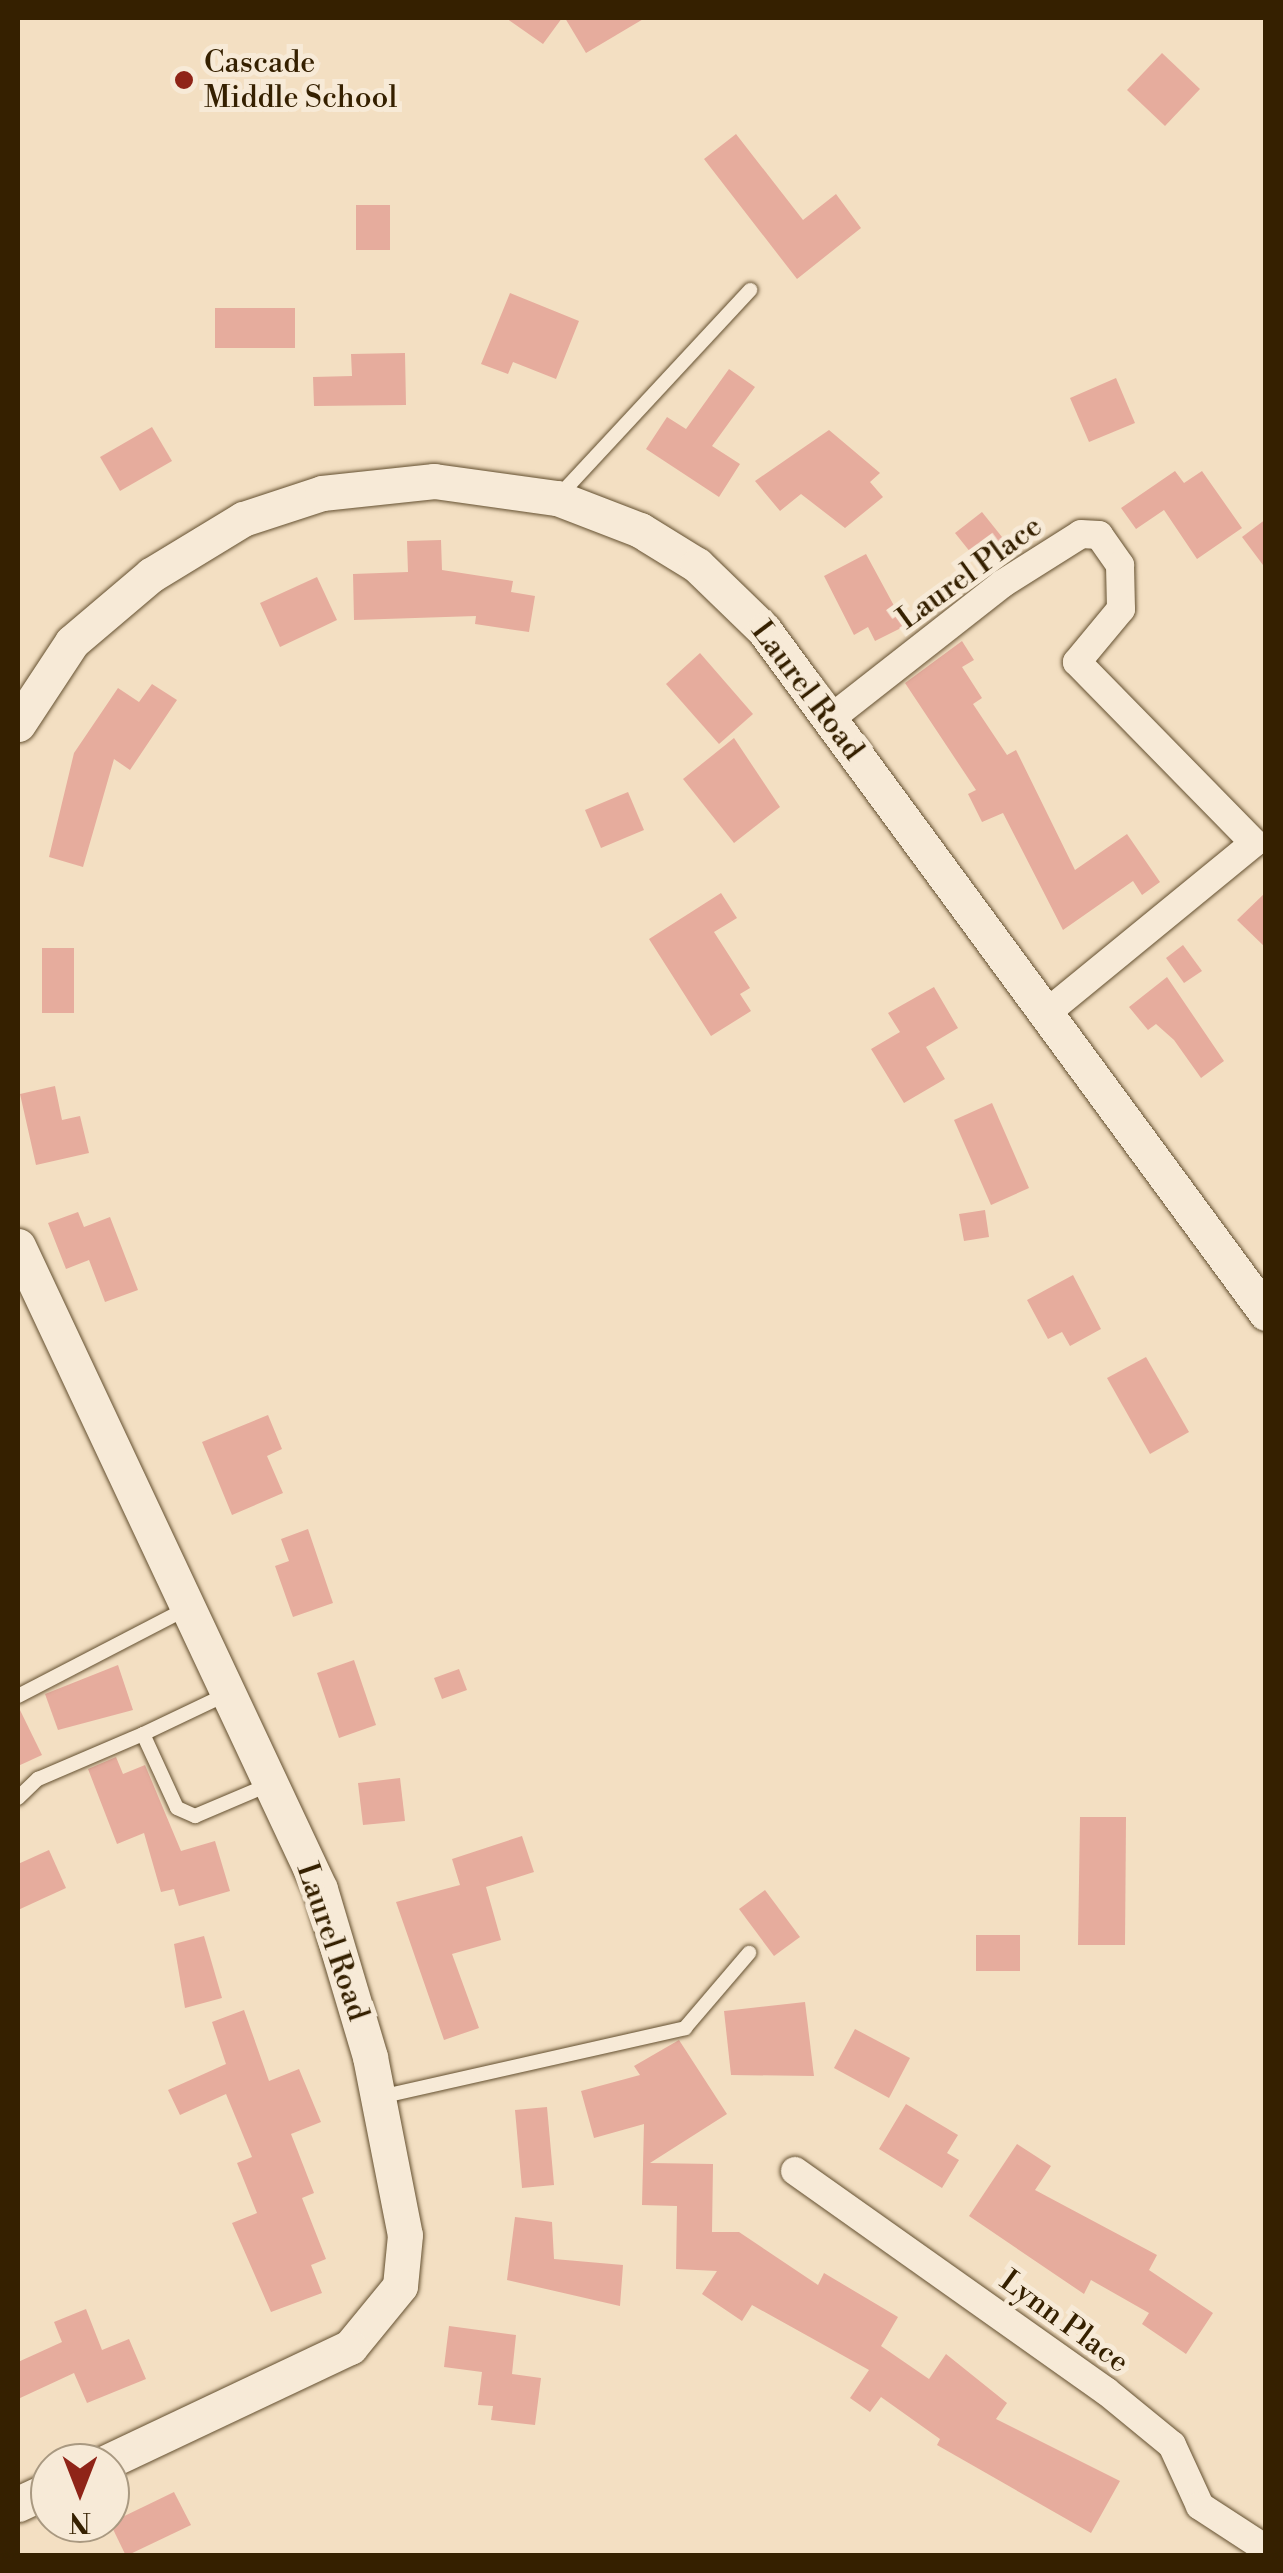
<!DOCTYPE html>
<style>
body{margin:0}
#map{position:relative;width:1283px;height:2573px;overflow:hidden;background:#f3dfc2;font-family:"Libre Bodoni",serif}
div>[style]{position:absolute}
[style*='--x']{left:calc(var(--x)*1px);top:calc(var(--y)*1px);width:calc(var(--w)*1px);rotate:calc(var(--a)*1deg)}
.building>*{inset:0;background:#e6ac9d}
.roads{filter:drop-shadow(0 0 2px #645030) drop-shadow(0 0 2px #645030)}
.service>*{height:14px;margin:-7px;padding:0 7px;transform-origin:7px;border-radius:7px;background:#f7ead7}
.minor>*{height:28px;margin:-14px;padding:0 14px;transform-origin:14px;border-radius:14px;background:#f7ead7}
.tertiary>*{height:35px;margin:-17.5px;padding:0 17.5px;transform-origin:17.5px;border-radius:17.5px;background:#f7ead7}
.dots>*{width:28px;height:28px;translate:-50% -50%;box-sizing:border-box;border:5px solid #f7ead7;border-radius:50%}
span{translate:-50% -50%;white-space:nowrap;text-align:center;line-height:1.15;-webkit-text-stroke:10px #f7ead7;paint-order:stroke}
.poi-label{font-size:30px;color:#352000}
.left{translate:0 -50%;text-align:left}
.street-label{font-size:30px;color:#352000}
.frame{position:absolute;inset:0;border:20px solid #352000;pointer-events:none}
.north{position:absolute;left:30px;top:2443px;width:100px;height:100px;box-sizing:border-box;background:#f7ead7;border:2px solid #a99981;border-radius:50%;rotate:180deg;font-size:28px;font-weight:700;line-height:40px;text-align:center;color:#352000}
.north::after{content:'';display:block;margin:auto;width:35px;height:45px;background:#8f2418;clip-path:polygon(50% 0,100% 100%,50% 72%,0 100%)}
</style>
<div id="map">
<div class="building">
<i style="clip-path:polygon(506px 18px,562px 18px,543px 44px)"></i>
<i style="clip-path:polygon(565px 18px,645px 18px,586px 53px)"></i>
<i style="clip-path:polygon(1162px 53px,1200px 89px,1165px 126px,1127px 90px)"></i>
<i style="clip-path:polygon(736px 134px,803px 220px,836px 194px,861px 228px,797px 279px,704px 159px)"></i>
<i style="clip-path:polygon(356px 205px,390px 205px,390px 250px,356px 250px)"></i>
<i style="clip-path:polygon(510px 293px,579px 321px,556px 379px,513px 362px,508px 374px,481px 364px)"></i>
<i style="clip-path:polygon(215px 308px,295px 308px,295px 348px,215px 348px)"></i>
<i style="clip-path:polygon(405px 353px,406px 405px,314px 406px,313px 377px,352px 376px,351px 354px)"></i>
<i style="clip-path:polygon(729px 369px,755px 387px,712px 446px,740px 464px,719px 497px,646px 449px,667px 417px,686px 429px)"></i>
<i style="clip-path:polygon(1116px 378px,1135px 423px,1089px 442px,1070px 398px)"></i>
<i style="clip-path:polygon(152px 427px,172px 461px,120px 491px,100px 457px)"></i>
<i style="clip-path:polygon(829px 430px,880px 473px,870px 482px,883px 497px,845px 528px,801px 494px,780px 511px,755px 481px)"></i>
<i style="clip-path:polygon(1175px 471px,1184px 483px,1202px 471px,1242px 528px,1197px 559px,1164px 510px,1136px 529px,1121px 508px)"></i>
<i style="clip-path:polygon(982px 512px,1006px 542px,979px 563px,955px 533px)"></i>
<i style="clip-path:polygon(1266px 519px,1266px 569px,1242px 537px)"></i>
<i style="clip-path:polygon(441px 540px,442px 570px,513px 581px,511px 592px,535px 596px,529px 632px,475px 624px,476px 616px,354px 620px,353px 574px,408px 572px,407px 541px)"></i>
<i style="clip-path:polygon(866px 554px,905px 626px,875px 641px,868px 627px,854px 635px,824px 576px)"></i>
<i style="clip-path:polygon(317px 577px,337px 620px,280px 647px,260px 603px)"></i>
<i style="clip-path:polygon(962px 641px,974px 660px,962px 667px,982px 698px,973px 704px,1007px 755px,1016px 750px,1075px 870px,1127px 834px,1160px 882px,1142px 895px,1133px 881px,1063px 930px,1003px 813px,982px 822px,968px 794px,976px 790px,905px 683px)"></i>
<i style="clip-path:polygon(700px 653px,753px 714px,719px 744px,666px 684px)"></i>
<i style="clip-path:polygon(152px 684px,177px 700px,130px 770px,114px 759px,83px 867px,49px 857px,74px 753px,118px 688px,139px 702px)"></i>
<i style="clip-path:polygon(734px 738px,780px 807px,734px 843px,683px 779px)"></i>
<i style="clip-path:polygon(628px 792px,644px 830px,601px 848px,585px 810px)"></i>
<i style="clip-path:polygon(1266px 892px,1266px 948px,1237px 920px)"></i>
<i style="clip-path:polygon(721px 893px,737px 918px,714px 932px,750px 988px,740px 994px,751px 1011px,711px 1036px,649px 939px)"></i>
<i style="clip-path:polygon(1183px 945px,1202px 971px,1184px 983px,1166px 958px)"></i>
<i style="clip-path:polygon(42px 948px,74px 948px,74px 1013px,42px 1013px)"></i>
<i style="clip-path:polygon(1167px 977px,1224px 1061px,1201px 1078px,1174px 1040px,1156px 1024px,1148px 1030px,1129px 1007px)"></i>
<i style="clip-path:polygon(934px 987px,958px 1028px,926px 1047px,945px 1079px,904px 1103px,871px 1049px,900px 1032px,888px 1013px)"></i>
<i style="clip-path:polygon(55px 1086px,62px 1120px,80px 1116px,89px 1153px,36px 1165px,20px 1094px)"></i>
<i style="clip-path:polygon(992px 1103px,1029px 1188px,991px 1205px,954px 1120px)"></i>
<i style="clip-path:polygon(985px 1210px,989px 1237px,964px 1241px,959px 1214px)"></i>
<i style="clip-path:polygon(78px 1212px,84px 1227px,110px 1217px,138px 1290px,105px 1302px,89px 1260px,66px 1269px,48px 1223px)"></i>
<i style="clip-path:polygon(1073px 1275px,1101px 1329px,1070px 1346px,1062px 1332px,1048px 1339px,1027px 1300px)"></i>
<i style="clip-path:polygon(1146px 1357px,1189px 1432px,1150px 1454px,1107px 1378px)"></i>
<i style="clip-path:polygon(268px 1415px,282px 1449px,267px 1456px,283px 1493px,232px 1515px,202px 1442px)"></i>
<i style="clip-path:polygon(308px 1529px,333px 1603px,293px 1617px,275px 1566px,289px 1561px,281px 1539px)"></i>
<i style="clip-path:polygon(354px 1660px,376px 1725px,339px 1738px,317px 1673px)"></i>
<i style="clip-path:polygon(118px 1665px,133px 1710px,58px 1730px,45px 1694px)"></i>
<i style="clip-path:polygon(459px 1669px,467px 1690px,442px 1699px,434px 1678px)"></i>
<i style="clip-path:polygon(18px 1706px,42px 1755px,18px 1766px)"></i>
<i style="clip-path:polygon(116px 1757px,123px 1774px,145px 1765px,181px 1851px,215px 1841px,230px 1891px,179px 1906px,174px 1889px,161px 1892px,144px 1833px,117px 1844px,88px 1769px)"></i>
<i style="clip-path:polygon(400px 1778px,405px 1821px,363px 1825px,358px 1783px)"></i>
<i style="clip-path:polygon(1080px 1817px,1126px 1817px,1125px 1945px,1078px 1945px)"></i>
<i style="clip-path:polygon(522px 1836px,534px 1872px,486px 1887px,501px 1940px,452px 1954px,479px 2028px,444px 2040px,396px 1902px,460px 1885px,452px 1859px)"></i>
<i style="clip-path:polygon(49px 1850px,66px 1888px,18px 1910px,18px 1864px)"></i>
<i style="clip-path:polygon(765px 1890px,800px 1937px,774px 1956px,739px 1909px)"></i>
<i style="clip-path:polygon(976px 1935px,1020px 1935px,1020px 1971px,976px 1971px)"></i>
<i style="clip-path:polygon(204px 1936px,222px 1998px,185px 2008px,174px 1944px)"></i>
<i style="clip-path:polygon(805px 2002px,814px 2076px,731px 2075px,724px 2011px)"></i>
<i style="clip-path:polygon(244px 2010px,269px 2081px,299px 2069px,321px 2122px,291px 2134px,314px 2193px,302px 2198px,326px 2259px,311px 2265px,322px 2293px,271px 2312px,232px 2223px,257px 2213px,237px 2163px,252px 2157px,226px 2094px,180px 2115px,168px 2090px,226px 2064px,212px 2022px)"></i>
<i style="clip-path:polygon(855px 2029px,910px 2058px,889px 2098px,834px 2068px)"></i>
<i style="clip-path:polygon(679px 2040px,727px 2114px,650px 2163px,713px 2164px,712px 2232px,739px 2232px,818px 2285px,824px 2273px,898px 2317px,881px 2346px,929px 2379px,946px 2354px,1007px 2403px,996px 2419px,1120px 2481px,1091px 2533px,937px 2445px,940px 2439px,881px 2397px,870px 2412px,850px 2398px,869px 2370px,752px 2305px,742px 2321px,702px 2294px,717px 2271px,676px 2269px,677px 2206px,642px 2205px,644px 2124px,594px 2138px,581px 2091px,640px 2075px,634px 2066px)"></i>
<i style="clip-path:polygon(906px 2104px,958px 2135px,947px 2153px,959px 2160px,942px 2188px,879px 2149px)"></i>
<i style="clip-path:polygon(547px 2107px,554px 2185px,522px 2188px,515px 2110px)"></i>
<i style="clip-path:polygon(1017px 2144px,1051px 2166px,1035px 2190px,1157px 2255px,1149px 2270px,1213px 2313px,1186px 2354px,1142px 2324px,1149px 2313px,1091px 2280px,1084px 2294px,969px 2216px)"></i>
<i style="clip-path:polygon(515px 2217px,552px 2222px,554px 2259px,623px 2265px,620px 2306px,507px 2280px)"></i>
<i style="clip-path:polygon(86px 2309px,102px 2350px,129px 2339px,146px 2379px,87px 2403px,74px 2373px,18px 2399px,18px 2362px,62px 2342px,54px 2322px)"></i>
<i style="clip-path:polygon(449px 2326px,516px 2335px,512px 2374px,541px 2378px,535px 2425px,491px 2420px,493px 2406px,478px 2405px,482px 2372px,444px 2367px)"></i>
<i style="clip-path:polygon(174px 2492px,191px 2525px,126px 2556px,110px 2523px)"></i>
</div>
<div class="roads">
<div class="service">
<i style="--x:557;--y:498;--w:284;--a:-47.1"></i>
<i style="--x:227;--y:1694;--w:93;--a:154.5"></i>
<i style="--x:143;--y:1734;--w:81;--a:65.3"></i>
<i style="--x:177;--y:1808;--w:20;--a:24"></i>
<i style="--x:195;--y:1816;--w:79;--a:-23"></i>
<i style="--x:18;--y:1696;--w:189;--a:-27.4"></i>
<i style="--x:18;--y:1798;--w:28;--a:-44"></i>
<i style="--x:38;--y:1779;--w:114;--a:-23.2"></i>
<i style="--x:380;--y:2097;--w:313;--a:-12.7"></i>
<i style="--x:685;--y:2028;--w:99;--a:-49.5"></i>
</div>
<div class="minor">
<i style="--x:830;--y:719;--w:219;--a:-38.1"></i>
<i style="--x:1002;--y:584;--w:93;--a:-32.3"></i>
<i style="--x:1081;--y:534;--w:18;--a:3"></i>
<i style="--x:1099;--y:535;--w:37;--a:55"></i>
<i style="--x:1120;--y:565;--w:44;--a:88.7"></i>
<i style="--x:1121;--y:609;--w:69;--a:129.7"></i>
<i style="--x:1077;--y:662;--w:253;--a:45.6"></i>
<i style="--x:1254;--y:843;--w:265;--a:140.7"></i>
<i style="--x:795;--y:2171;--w:381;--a:35.3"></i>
<i style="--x:1106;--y:2391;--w:85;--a:39.3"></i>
<i style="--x:1172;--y:2445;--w:67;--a:65.3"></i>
<i style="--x:1200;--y:2506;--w:79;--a:33.1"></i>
</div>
<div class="tertiary">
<i style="--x:18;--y:724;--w:98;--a:-56.6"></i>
<i style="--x:72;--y:642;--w:104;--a:-40.3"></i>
<i style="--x:151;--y:575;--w:108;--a:-31.3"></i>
<i style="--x:243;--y:519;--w:83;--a:-18.2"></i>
<i style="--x:322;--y:493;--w:113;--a:-6.1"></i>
<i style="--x:434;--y:481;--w:124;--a:7.9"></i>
<i style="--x:557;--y:498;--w:89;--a:21.1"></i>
<i style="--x:640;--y:530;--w:67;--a:31.6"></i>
<i style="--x:697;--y:565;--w:93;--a:44.1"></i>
<i style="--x:764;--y:630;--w:848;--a:53.68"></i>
<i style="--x:18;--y:1246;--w:710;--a:64.84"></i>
<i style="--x:320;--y:1889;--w:175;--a:73.4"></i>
<i style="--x:370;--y:2057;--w:181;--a:78.9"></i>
<i style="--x:405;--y:2235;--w:51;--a:95.6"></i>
<i style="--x:400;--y:2286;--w:79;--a:129.3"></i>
<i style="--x:350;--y:2347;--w:271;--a:154.7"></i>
<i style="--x:18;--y:2504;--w:35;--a:-25"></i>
</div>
</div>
<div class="dots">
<i style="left:184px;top:80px;background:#8f2418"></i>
</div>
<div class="poi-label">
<span class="left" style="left:204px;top:80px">Cascade<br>Middle School</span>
</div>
<div class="street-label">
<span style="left:970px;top:573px;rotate:-36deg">Laurel Place</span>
<span style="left:807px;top:691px;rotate:53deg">Laurel Road</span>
<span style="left:332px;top:1942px;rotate:71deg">Laurel Road</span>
<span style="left:1064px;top:2322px;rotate:36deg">Lynn Place</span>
</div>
<div class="frame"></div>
<div class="north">N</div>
</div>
